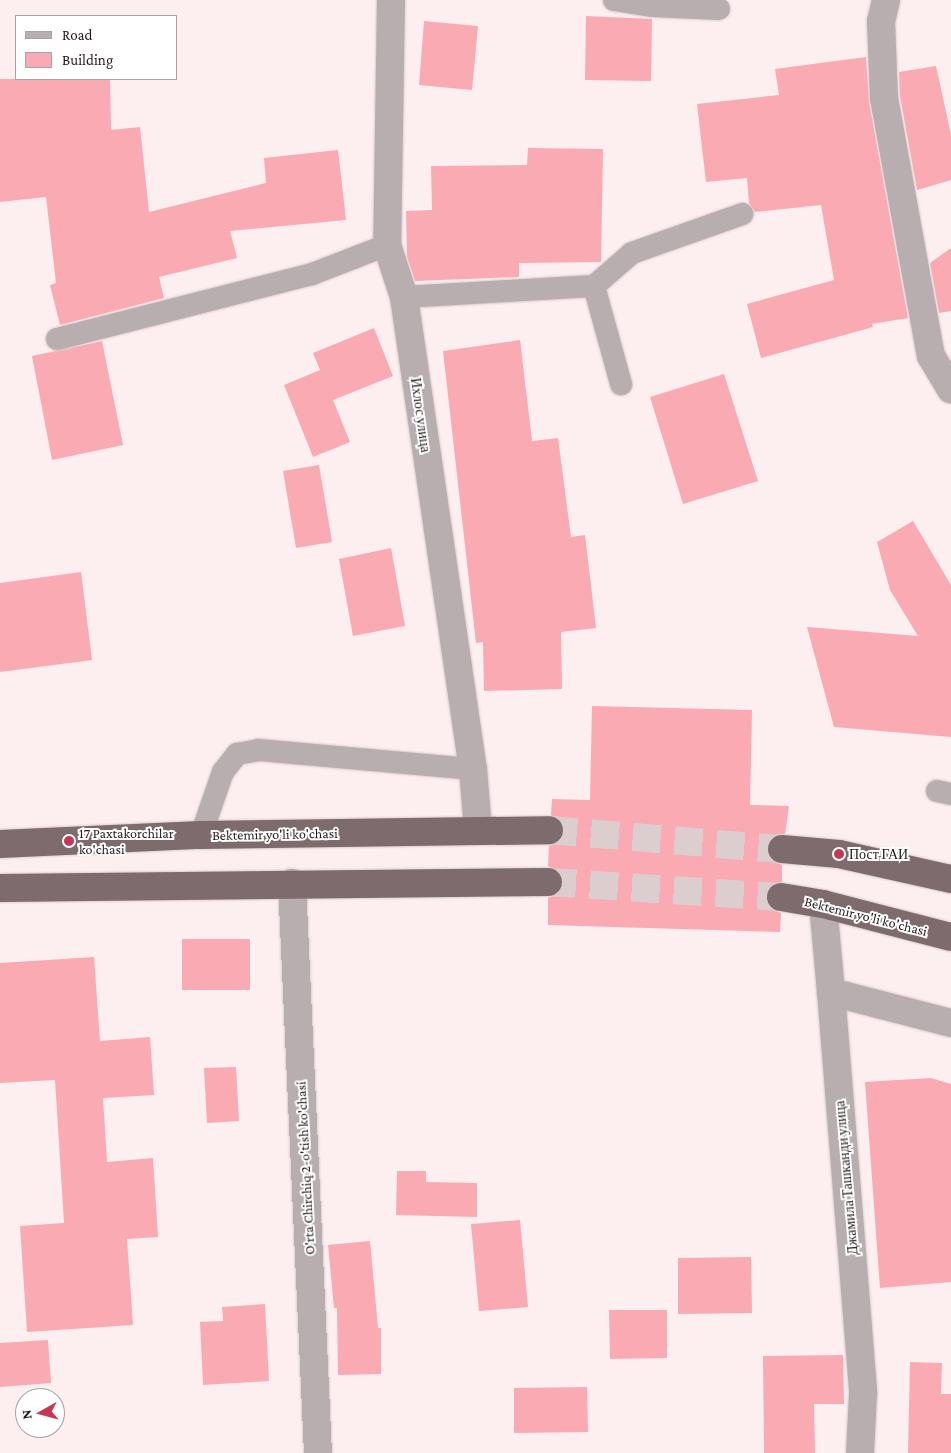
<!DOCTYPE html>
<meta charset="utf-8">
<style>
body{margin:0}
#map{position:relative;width:951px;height:1453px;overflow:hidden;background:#fdeeef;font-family:"Crimson Pro",serif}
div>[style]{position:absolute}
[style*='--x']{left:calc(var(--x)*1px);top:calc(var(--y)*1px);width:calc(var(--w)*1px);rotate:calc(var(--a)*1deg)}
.building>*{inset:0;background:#faaab2}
.trunk-tunnel>*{height:28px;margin-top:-14px;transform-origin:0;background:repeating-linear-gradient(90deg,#dccecf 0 28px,transparent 0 42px)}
.roads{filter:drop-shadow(0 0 1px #dacccd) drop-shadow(0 0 1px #dacccd)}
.service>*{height:22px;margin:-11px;padding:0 11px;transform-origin:11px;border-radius:11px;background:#b9aeaf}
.minor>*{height:28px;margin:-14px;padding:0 14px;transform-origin:14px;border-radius:14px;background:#b9aeaf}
.tertiary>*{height:28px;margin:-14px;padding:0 14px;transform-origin:14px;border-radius:14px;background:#b9aeaf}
.trunk>*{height:28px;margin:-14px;padding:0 14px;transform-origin:14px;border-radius:14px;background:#7e6b6d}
.dots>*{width:14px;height:14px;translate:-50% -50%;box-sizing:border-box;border:2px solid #fff;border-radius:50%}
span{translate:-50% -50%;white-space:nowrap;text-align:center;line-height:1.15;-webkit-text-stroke:4px #fff;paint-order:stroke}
.street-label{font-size:14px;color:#231a1b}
.poi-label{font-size:14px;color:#231a1b}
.left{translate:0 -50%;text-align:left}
.legend{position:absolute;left:15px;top:15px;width:162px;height:65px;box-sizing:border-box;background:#fff;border:1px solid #a7a3a4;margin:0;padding:6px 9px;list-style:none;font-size:15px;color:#231a1b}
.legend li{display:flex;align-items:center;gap:10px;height:25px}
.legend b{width:25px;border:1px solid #a7a3a4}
.north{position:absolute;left:15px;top:1388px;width:50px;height:50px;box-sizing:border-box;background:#fff;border:1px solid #a7a3a4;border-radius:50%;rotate:263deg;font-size:14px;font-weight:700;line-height:20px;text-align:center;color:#231a1b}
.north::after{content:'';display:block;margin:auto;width:18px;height:22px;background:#c63756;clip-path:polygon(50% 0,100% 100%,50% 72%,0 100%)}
</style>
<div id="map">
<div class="building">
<i style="clip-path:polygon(586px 16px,652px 19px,651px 81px,585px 80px)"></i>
<i style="clip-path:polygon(424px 21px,478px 26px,472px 90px,419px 85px)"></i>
<i style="clip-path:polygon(866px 57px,869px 101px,908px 318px,872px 324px,873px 327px,761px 358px,747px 304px,834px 280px,821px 205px,755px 212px,749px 203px,747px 178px,706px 182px,697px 104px,779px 95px,775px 69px)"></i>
<i style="clip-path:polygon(936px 66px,951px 135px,951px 180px,917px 190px,900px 96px,899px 72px)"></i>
<i style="clip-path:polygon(0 79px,110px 79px,111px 130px,140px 127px,149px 212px,266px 183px,264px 158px,338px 150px,346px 220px,230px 231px,237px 258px,159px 277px,164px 298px,60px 325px,50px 285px,56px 283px,46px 197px,0 202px)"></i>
<i style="clip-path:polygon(528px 148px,603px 149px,601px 262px,519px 263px,519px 277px,415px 281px,407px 257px,406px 211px,432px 210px,431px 166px,527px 165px)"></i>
<i style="clip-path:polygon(951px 248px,951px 311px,939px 313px,930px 263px)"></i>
<i style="clip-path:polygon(374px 328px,393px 376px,333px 400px,350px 442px,313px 457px,284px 385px,320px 370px,313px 353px)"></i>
<i style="clip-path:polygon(520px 340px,532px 441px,558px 438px,571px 537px,585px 535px,596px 628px,561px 632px,562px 689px,484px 691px,483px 642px,476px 643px,443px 351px)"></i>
<i style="clip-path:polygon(102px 341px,123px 445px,52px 460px,32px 356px)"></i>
<i style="clip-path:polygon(724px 374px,758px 481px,683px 504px,650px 397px)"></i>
<i style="clip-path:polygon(319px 465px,332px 542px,296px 548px,283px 471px)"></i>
<i style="clip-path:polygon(913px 521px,951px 585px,951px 737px,834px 727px,807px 627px,918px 636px,890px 590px,877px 542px)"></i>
<i style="clip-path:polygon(391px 548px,405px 626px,353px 636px,339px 559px)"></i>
<i style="clip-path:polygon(81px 572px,92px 660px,0 672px,0 583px)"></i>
<i style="clip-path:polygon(592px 706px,752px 710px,750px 805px,789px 806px,785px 834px,775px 835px,766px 848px,773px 861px,782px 865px,782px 882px,769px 887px,766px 895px,771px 909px,781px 913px,780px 932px,548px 925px,548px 898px,556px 895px,564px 882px,561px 874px,548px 866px,549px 846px,557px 843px,565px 830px,562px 822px,551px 815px,552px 799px,590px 800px)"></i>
<i style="clip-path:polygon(182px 939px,250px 939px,250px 990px,182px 990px)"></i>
<i style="clip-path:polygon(94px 957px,100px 1041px,150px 1037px,154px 1095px,103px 1098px,107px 1162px,153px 1158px,158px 1237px,127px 1239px,133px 1325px,27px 1332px,20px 1226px,64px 1223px,55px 1080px,0 1083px,0 963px)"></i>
<i style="clip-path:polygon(236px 1067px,239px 1121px,207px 1123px,204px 1068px)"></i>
<i style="clip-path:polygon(931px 1078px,951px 1084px,951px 1282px,880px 1288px,865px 1082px)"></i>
<i style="clip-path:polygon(397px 1171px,426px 1171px,426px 1182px,477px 1183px,477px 1217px,396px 1215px)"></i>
<i style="clip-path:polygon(520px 1220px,528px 1307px,479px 1311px,471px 1224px)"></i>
<i style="clip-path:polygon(370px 1241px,378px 1328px,381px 1328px,381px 1374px,338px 1375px,337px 1308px,334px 1308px,328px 1245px)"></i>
<i style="clip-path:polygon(751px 1257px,752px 1313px,678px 1314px,678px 1258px)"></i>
<i style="clip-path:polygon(265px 1304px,269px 1381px,203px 1385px,200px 1322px,223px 1321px,222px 1307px)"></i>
<i style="clip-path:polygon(609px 1310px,667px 1310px,667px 1358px,610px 1359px)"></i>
<i style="clip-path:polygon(48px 1340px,51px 1383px,0 1387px,0 1343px)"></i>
<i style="clip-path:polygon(843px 1355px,844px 1404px,814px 1404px,815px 1453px,764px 1453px,763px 1356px)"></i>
<i style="clip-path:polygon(910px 1362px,942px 1363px,941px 1394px,951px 1394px,951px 1453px,908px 1453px)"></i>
<i style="clip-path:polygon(587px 1387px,588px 1432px,514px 1433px,514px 1388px)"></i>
</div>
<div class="trunk-tunnel">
<i style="--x:549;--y:830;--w:234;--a:4.7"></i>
<i style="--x:548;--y:882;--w:233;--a:3.7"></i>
</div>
<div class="roads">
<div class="service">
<i style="--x:614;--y:0;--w:39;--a:9"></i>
<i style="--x:653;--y:6;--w:66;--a:2.6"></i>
<i style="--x:594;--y:286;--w:102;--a:74.6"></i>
<i style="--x:404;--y:297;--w:190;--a:-3.3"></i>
<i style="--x:594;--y:286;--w:50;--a:-41"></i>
<i style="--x:632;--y:253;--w:117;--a:-19.5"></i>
<i style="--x:57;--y:339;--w:263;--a:-14.3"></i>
<i style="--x:312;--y:274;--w:80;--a:-21.1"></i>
<i style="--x:937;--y:791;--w:14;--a:12"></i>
<i style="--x:201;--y:835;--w:67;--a:-70.8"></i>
<i style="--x:223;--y:772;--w:23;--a:-52"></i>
<i style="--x:237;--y:754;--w:22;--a:-10"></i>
<i style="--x:259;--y:750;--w:215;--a:5.1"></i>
</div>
<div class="minor">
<i style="--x:391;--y:0;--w:245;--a:90.9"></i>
<i style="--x:387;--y:245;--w:55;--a:71.9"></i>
<i style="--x:404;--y:297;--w:477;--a:81.7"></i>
<i style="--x:473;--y:769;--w:61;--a:85.3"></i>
<i style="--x:886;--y:0;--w:22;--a:103"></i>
<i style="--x:881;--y:21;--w:77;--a:87.8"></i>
<i style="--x:884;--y:98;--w:262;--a:79.7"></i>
<i style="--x:931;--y:356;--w:39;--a:59"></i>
<i style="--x:292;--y:883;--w:571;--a:87.39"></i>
<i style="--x:831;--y:992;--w:403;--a:85.4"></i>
<i style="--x:863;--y:1394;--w:59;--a:92.9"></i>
</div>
<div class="tertiary">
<i style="--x:823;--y:904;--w:88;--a:84.8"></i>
<i style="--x:831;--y:992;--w:124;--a:14.5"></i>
</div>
<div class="trunk">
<i style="--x:0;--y:844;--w:201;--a:-2.6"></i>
<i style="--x:201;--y:835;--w:348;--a:-0.8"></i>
<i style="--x:782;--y:849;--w:57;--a:5"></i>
<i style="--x:839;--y:854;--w:115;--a:12.6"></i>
<i style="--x:0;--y:888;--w:548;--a:-0.63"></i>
<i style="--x:781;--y:897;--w:43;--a:9.5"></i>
<i style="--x:823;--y:904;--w:132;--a:14.5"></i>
</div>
</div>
<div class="dots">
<i style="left:69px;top:841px;background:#c63756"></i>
<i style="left:839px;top:854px;background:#c63756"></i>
</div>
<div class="street-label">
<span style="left:421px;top:415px;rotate:82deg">Ихлос улица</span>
<span style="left:275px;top:834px;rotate:-1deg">Bektemir yo'li ko'chasi</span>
<span style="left:866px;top:916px;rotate:14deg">Bektemir yo'li ko'chasi</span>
<span style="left:305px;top:1168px;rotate:-93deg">O'rta Chirchiq 2-o'tish ko'chasi</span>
<span style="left:846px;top:1178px;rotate:-95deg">Джамила Ташканди улица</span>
</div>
<div class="poi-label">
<span class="left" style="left:79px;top:841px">17 Paxtakorchilar<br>ko'chasi</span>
<span class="left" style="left:849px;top:854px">Пост ГАИ</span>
</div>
<ul class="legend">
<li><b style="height:6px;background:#b9aeaf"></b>Road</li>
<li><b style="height:14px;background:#faaab2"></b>Building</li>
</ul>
<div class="north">N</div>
</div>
